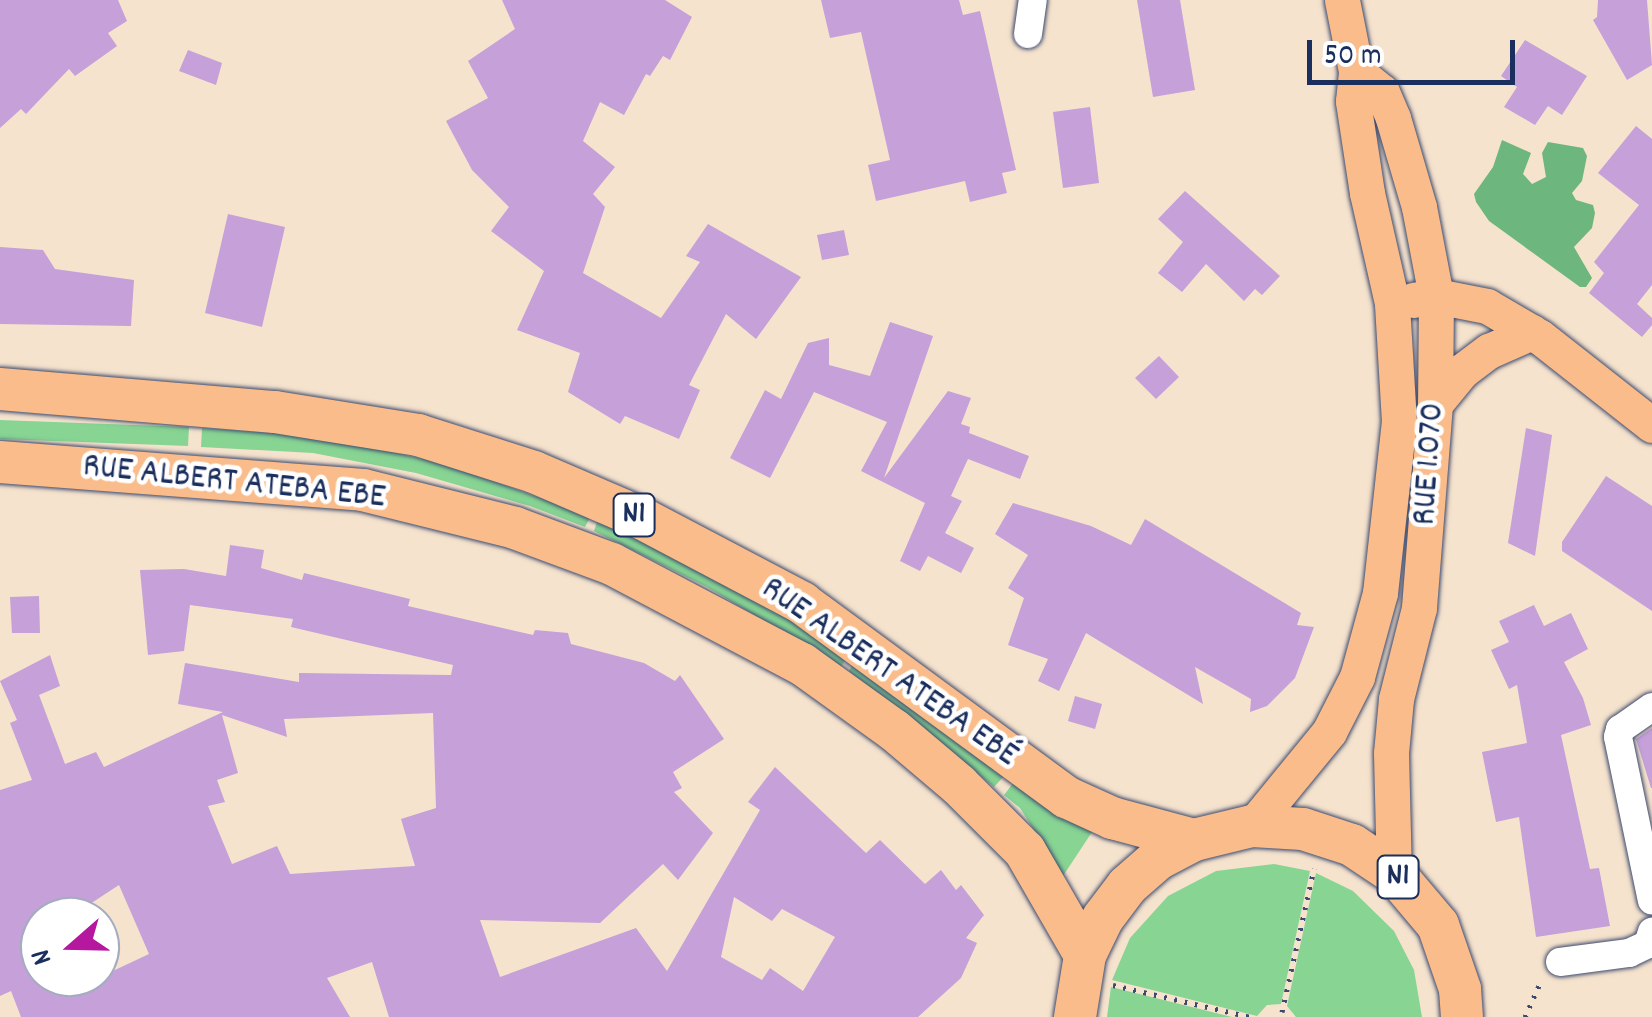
<!DOCTYPE html>
<meta charset="utf-8">
<style>
body{margin:0}
#map{position:relative;width:1652px;height:1017px;overflow:hidden;background:#f6e3cd;font-family:Dekko,sans-serif}
div>[style]{position:absolute}
[style*='--x']{left:calc(var(--x)*1px);top:calc(var(--y)*1px);width:calc(var(--w)*1px);rotate:calc(var(--a)*1deg)}
.green>*{inset:0;background:#87d493}
.forest>*{inset:0;background:#6db67d}
.building>*{inset:0;background:#c5a0d9}
.path>*{height:5px;margin-top:-2.5px;transform-origin:0;background:repeating-linear-gradient(90deg,#3c4a6f 0 2.5px,transparent 0 10.5px)}
.roads{filter:drop-shadow(0 0 2px #3c4a6f) drop-shadow(0 0 2px #3c4a6f)}
.minor>*{height:28px;margin:-14px;padding:0 14px;transform-origin:14px;border-radius:14px;background:#fff}
.major>*{height:35px;margin:-17.5px;padding:0 17.5px;transform-origin:17.5px;border-radius:17.5px;background:#f9bc8a}
.highway>*{height:42px;margin:-21px;padding:0 21px;transform-origin:21px;border-radius:21px;background:#f9bc8a}
span{translate:-50% -50%;white-space:nowrap;text-align:center;line-height:1.15;-webkit-text-stroke:9px #fff;paint-order:stroke}
.shield-label span{padding:2px 8px;background:#fff;border:2px solid;border-radius:8px;-webkit-text-stroke-width:0}
.shield-label{font-size:32px;color:#1b2f5e;font-weight:700}
.street-label{font-size:35px;color:#1b2f5e}
.north{position:absolute;left:20px;top:897px;width:100px;height:100px;box-sizing:border-box;background:#fff;border:2px solid #a4acbf;border-radius:50%;rotate:250deg;font-size:28px;font-weight:700;line-height:40px;text-align:center;color:#1b2f5e}
.north::after{content:'';display:block;margin:auto;width:35px;height:45px;background:#b5179e;clip-path:polygon(50% 0,100% 100%,50% 72%,0 100%)}
.scale{position:absolute;left:1307px;top:40px;width:208px;height:45px;box-sizing:border-box;border:5px solid #1b2f5e;border-top:0;padding-left:12px;font-size:30px;line-height:35px;white-space:nowrap;color:#1b2f5e;-webkit-text-stroke:8px #fff;paint-order:stroke}
</style>
<div id="map">
<div class="green">
<i style="clip-path:polygon(0 420px,189px 427px,188px 446px,0 439px)"></i>
<i style="clip-path:polygon(202px 428px,316px 436px,442px 463px,591px 516px,585px 527px,530px 506px,416px 473px,313px 453px,201px 447px)"></i>
<i style="clip-path:polygon(598px 519px,713px 574px,849px 654px,841px 667px,707px 587px,594px 531px)"></i>
<i style="clip-path:polygon(856px 659px,1005px 775px,994px 787px,849px 671px)"></i>
<i style="clip-path:polygon(1014px 782px,1096px 826px,1063px 876px,1020px 808px,1004px 795px)"></i>
<i style="clip-path:polygon(1274px 864px,1310px 871px,1281px 1004px,1267px 1005px,1257px 1016px,1112px 980px,1130px 938px,1168px 896px,1216px 871px)"></i>
<i style="clip-path:polygon(1316px 873px,1353px 891px,1394px 931px,1414px 970px,1422px 1017px,1296px 1017px,1287px 1006px)"></i>
<i style="clip-path:polygon(1111px 987px,1232px 1017px,1107px 1017px)"></i>
</div>
<div class="forest">
<i style="clip-path:polygon(1502px 140px,1531px 153px,1523px 174px,1532px 184px,1546px 177px,1542px 153px,1548px 142px,1583px 148px,1587px 156px,1582px 181px,1572px 193px,1576px 200px,1593px 205px,1595px 213px,1592px 228px,1574px 247px,1592px 278px,1586px 287px,1580px 287px,1489px 221px,1476px 202px,1474px 194px,1493px 167px)"></i>
</div>
<div class="building">
<i style="clip-path:polygon(0 0,118px 0,127px 21px,108px 33px,117px 46px,75px 76px,69px 69px,26px 114px,21px 109px,0 128px)"></i>
<i style="clip-path:polygon(502px 0,665px 0,692px 17px,670px 60px,663px 56px,650px 76px,646px 74px,624px 115px,600px 102px,583px 141px,615px 167px,593px 194px,605px 207px,583px 273px,661px 318px,700px 262px,686px 256px,708px 224px,801px 277px,756px 339px,726px 314px,689px 385px,700px 390px,679px 439px,625px 416px,620px 424px,568px 392px,580px 353px,517px 330px,544px 271px,491px 231px,509px 207px,472px 170px,446px 121px,488px 98px,468px 61px,515px 29px)"></i>
<i style="clip-path:polygon(821px 0,959px 0,963px 15px,980px 11px,1016px 170px,1002px 173px,1007px 193px,970px 202px,965px 181px,876px 201px,868px 165px,890px 160px,861px 32px,830px 38px)"></i>
<i style="clip-path:polygon(1137px 0,1180px 0,1195px 90px,1153px 97px)"></i>
<i style="clip-path:polygon(1598px 0,1647px 0,1652px 65px,1627px 80px,1593px 20px,1597px 17px)"></i>
<i style="clip-path:polygon(1525px 40px,1587px 76px,1562px 115px,1548px 106px,1535px 125px,1504px 107px,1517px 87px,1501px 76px)"></i>
<i style="clip-path:polygon(188px 50px,222px 63px,216px 85px,179px 71px)"></i>
<i style="clip-path:polygon(1090px 107px,1099px 183px,1063px 188px,1053px 112px)"></i>
<i style="clip-path:polygon(1636px 126px,1652px 139px,1652px 285px,1637px 304px,1652px 318px,1652px 325px,1642px 337px,1589px 293px,1604px 273px,1594px 262px,1639px 205px,1598px 173px)"></i>
<i style="clip-path:polygon(1185px 191px,1280px 276px,1262px 295px,1255px 289px,1244px 301px,1206px 264px,1182px 292px,1158px 273px,1183px 242px,1158px 219px)"></i>
<i style="clip-path:polygon(228px 214px,285px 227px,262px 327px,205px 313px)"></i>
<i style="clip-path:polygon(844px 230px,849px 255px,822px 260px,817px 235px)"></i>
<i style="clip-path:polygon(0 247px,43px 250px,55px 269px,134px 280px,131px 326px,0 324px)"></i>
<i style="clip-path:polygon(890px 322px,933px 336px,884px 478px,948px 391px,971px 398px,961px 424px,970px 427px,969px 433px,1029px 456px,1020px 479px,968px 459px,951px 496px,962px 501px,945px 533px,974px 548px,961px 573px,928px 556px,920px 571px,900px 561px,925px 503px,861px 471px,887px 422px,814px 392px,770px 478px,730px 458px,765px 390px,781px 399px,808px 343px,829px 338px,829px 365px,870px 376px)"></i>
<i style="clip-path:polygon(1159px 356px,1179px 377px,1156px 399px,1135px 378px)"></i>
<i style="clip-path:polygon(1526px 428px,1552px 435px,1535px 556px,1508px 543px)"></i>
<i style="clip-path:polygon(1606px 476px,1652px 506px,1652px 611px,1562px 551px,1562px 542px)"></i>
<i style="clip-path:polygon(1013px 503px,1091px 526px,1131px 545px,1145px 519px,1301px 613px,1297px 625px,1314px 627px,1295px 678px,1267px 706px,1250px 712px,1251px 699px,1195px 667px,1203px 704px,1086px 633px,1059px 691px,1038px 681px,1048px 659px,1008px 645px,1024px 598px,1008px 588px,1028px 555px,995px 534px)"></i>
<i style="clip-path:polygon(evenodd,230px 545px,264px 550px,261px 568px,302px 580px,304px 573px,410px 599px,408px 606px,533px 635px,535px 630px,568px 633px,571px 644px,644px 663px,675px 681px,680px 675px,724px 739px,673px 772px,682px 788px,674px 792px,713px 833px,678px 880px,663px 864px,600px 923px,480px 920px,500px 977px,636px 928px,667px 971px,760px 810px,748px 802px,775px 767px,866px 853px,880px 840px,925px 884px,941px 870px,956px 890px,961px 885px,984px 915px,966px 938px,977px 943px,961px 978px,918px 1017px,389px 1017px,372px 962px,327px 978px,350px 1017px,21px 1017px,11px 991px,0 996px,0 790px,32px 780px,10px 723px,17px 720px,0 681px,50px 655px,60px 686px,39px 695px,65px 764px,96px 752px,104px 767px,223px 712px,178px 704px,185px 663px,299px 682px,299px 673px,451px 675px,453px 665px,291px 627px,293px 619px,190px 605px,184px 651px,148px 655px,140px 570px,184px 569px,226px 576px,230px 545px,433px 713px,436px 808px,401px 819px,415px 866px,290px 874px,277px 846px,232px 864px,208px 806px,225px 802px,217px 780px,238px 773px,222px 715px,287px 737px,284px 719px,433px 713px,230px 545px,119px 885px,149px 954px,100px 977px,40px 977px,40px 917px,70px 917px,119px 885px,230px 545px,734px 897px,772px 921px,782px 909px,835px 937px,803px 991px,770px 968px,762px 980px,721px 957px,734px 897px)"></i>
<i style="clip-path:polygon(39px 596px,40px 633px,12px 633px,10px 597px)"></i>
<i style="clip-path:polygon(1534px 605px,1544px 626px,1571px 613px,1588px 649px,1564px 662px,1583px 698px,1591px 725px,1561px 735px,1590px 869px,1599px 868px,1610px 926px,1536px 937px,1519px 817px,1496px 822px,1482px 752px,1527px 743px,1517px 685px,1509px 689px,1491px 650px,1509px 642px,1499px 621px)"></i>
<i style="clip-path:polygon(1075px 696px,1102px 704px,1095px 729px,1068px 721px)"></i>
<i style="clip-path:polygon(1652px 728px,1652px 788px,1651px 788px,1636px 739px)"></i>
</div>
<div class="path">
<i style="--x:1113;--y:985;--w:141;--a:13.1"></i>
<i style="--x:1282;--y:1012;--w:147;--a:-77.4"></i>
<i style="--x:1525;--y:1017;--w:39;--a:-66"></i>
</div>
<div class="roads">
<div class="minor">
<i style="--x:1028;--y:34;--w:34;--a:-82"></i>
<i style="--x:1652;--y:707;--w:39;--a:145"></i>
<i style="--x:1620;--y:729;--w:8;--a:104"></i>
<i style="--x:1618;--y:737;--w:167;--a:78.3"></i>
<i style="--x:1560;--y:962;--w:70;--a:-7.4"></i>
<i style="--x:1629;--y:953;--w:21;--a:-25"></i>
<i style="--x:1648;--y:944;--w:13;--a:-72"></i>
</div>
<div class="major">
<i style="--x:1356;--y:71;--w:33;--a:39"></i>
<i style="--x:1382;--y:92;--w:28;--a:67"></i>
<i style="--x:1393;--y:118;--w:93;--a:73.7"></i>
<i style="--x:1419;--y:207;--w:91;--a:79.2"></i>
<i style="--x:1436;--y:296;--w:108;--a:90.5"></i>
<i style="--x:1435;--y:404;--w:205;--a:94.5"></i>
<i style="--x:1419;--y:608;--w:94;--a:104.2"></i>
<i style="--x:1396;--y:699;--w:54;--a:95.3"></i>
<i style="--x:1391;--y:753;--w:120;--a:88.6"></i>
<i style="--x:1413;--y:300;--w:23;--a:-10"></i>
<i style="--x:1436;--y:296;--w:52;--a:11.1"></i>
<i style="--x:1487;--y:306;--w:61;--a:30.3"></i>
<i style="--x:1540;--y:337;--w:142;--a:38.2"></i>
<i style="--x:1435;--y:404;--w:43;--a:-50.7"></i>
<i style="--x:1462;--y:371;--w:34;--a:-37"></i>
<i style="--x:1489;--y:351;--w:47;--a:-23.8"></i>
<i style="--x:1252;--y:826;--w:122;--a:-50.7"></i>
<i style="--x:1329;--y:732;--w:62;--a:-63"></i>
<i style="--x:1357;--y:677;--w:87;--a:-74.7"></i>
<i style="--x:1380;--y:593;--w:172;--a:-83.7"></i>
<i style="--x:1399;--y:422;--w:119;--a:-93.4"></i>
<i style="--x:1392;--y:303;--w:113;--a:-102.8"></i>
<i style="--x:1367;--y:193;--w:93;--a:-98.7"></i>
<i style="--x:1353;--y:101;--w:30;--a:-84"></i>
<i style="--x:1356;--y:71;--w:72;--a:-101.2"></i>
</div>
<div class="highway">
<i style="--x:0;--y:389;--w:276;--a:4.8"></i>
<i style="--x:275;--y:412;--w:145;--a:9.1"></i>
<i style="--x:418;--y:435;--w:122;--a:17.7"></i>
<i style="--x:534;--y:472;--w:119;--a:23.3"></i>
<i style="--x:643;--y:519;--w:180;--a:27.8"></i>
<i style="--x:802;--y:603;--w:328;--a:36.3"></i>
<i style="--x:1066;--y:797;--w:51;--a:24.5"></i>
<i style="--x:1112;--y:818;--w:85;--a:15"></i>
<i style="--x:0;--y:462;--w:364;--a:4.4"></i>
<i style="--x:363;--y:490;--w:157;--a:14"></i>
<i style="--x:515;--y:528;--w:103;--a:20.4"></i>
<i style="--x:612;--y:564;--w:215;--a:27.8"></i>
<i style="--x:802;--y:664;--w:113;--a:35.7"></i>
<i style="--x:894;--y:730;--w:85;--a:40.2"></i>
<i style="--x:959;--y:785;--w:93;--a:45"></i>
<i style="--x:1025;--y:851;--w:120;--a:60"></i>
<i style="--x:1075;--y:1017;--w:63;--a:-80.8"></i>
<i style="--x:1085;--y:955;--w:41;--a:-64.1"></i>
<i style="--x:1103;--y:918;--w:40;--a:-53"></i>
<i style="--x:1127;--y:886;--w:41;--a:-41.1"></i>
<i style="--x:1158;--y:859;--w:41;--a:-27.8"></i>
<i style="--x:1194;--y:840;--w:60;--a:-13.6"></i>
<i style="--x:1252;--y:826;--w:51;--a:3.4"></i>
<i style="--x:1303;--y:829;--w:52;--a:18.1"></i>
<i style="--x:1352;--y:845;--w:50;--a:33.7"></i>
<i style="--x:1394;--y:873;--w:68;--a:49.8"></i>
<i style="--x:1438;--y:925;--w:68;--a:71"></i>
<i style="--x:1460;--y:989;--w:28;--a:86"></i>
</div>
</div>
<div class="shield-label">
<span style="left:634px;top:515px">N1</span>
<span style="left:1398px;top:877px">N1</span>
</div>
<div class="street-label">
<span style="left:1430px;top:464px;rotate:-86deg">RUE 1.070</span>
<span style="left:234px;top:483px;rotate:6deg">RUE ALBERT ATEBA EBE</span>
<span style="left:889px;top:673px;rotate:35deg">RUE ALBERT ATEBA EBÉ</span>
</div>
<div class="north">N</div>
<div class="scale">50 m</div>
</div>
